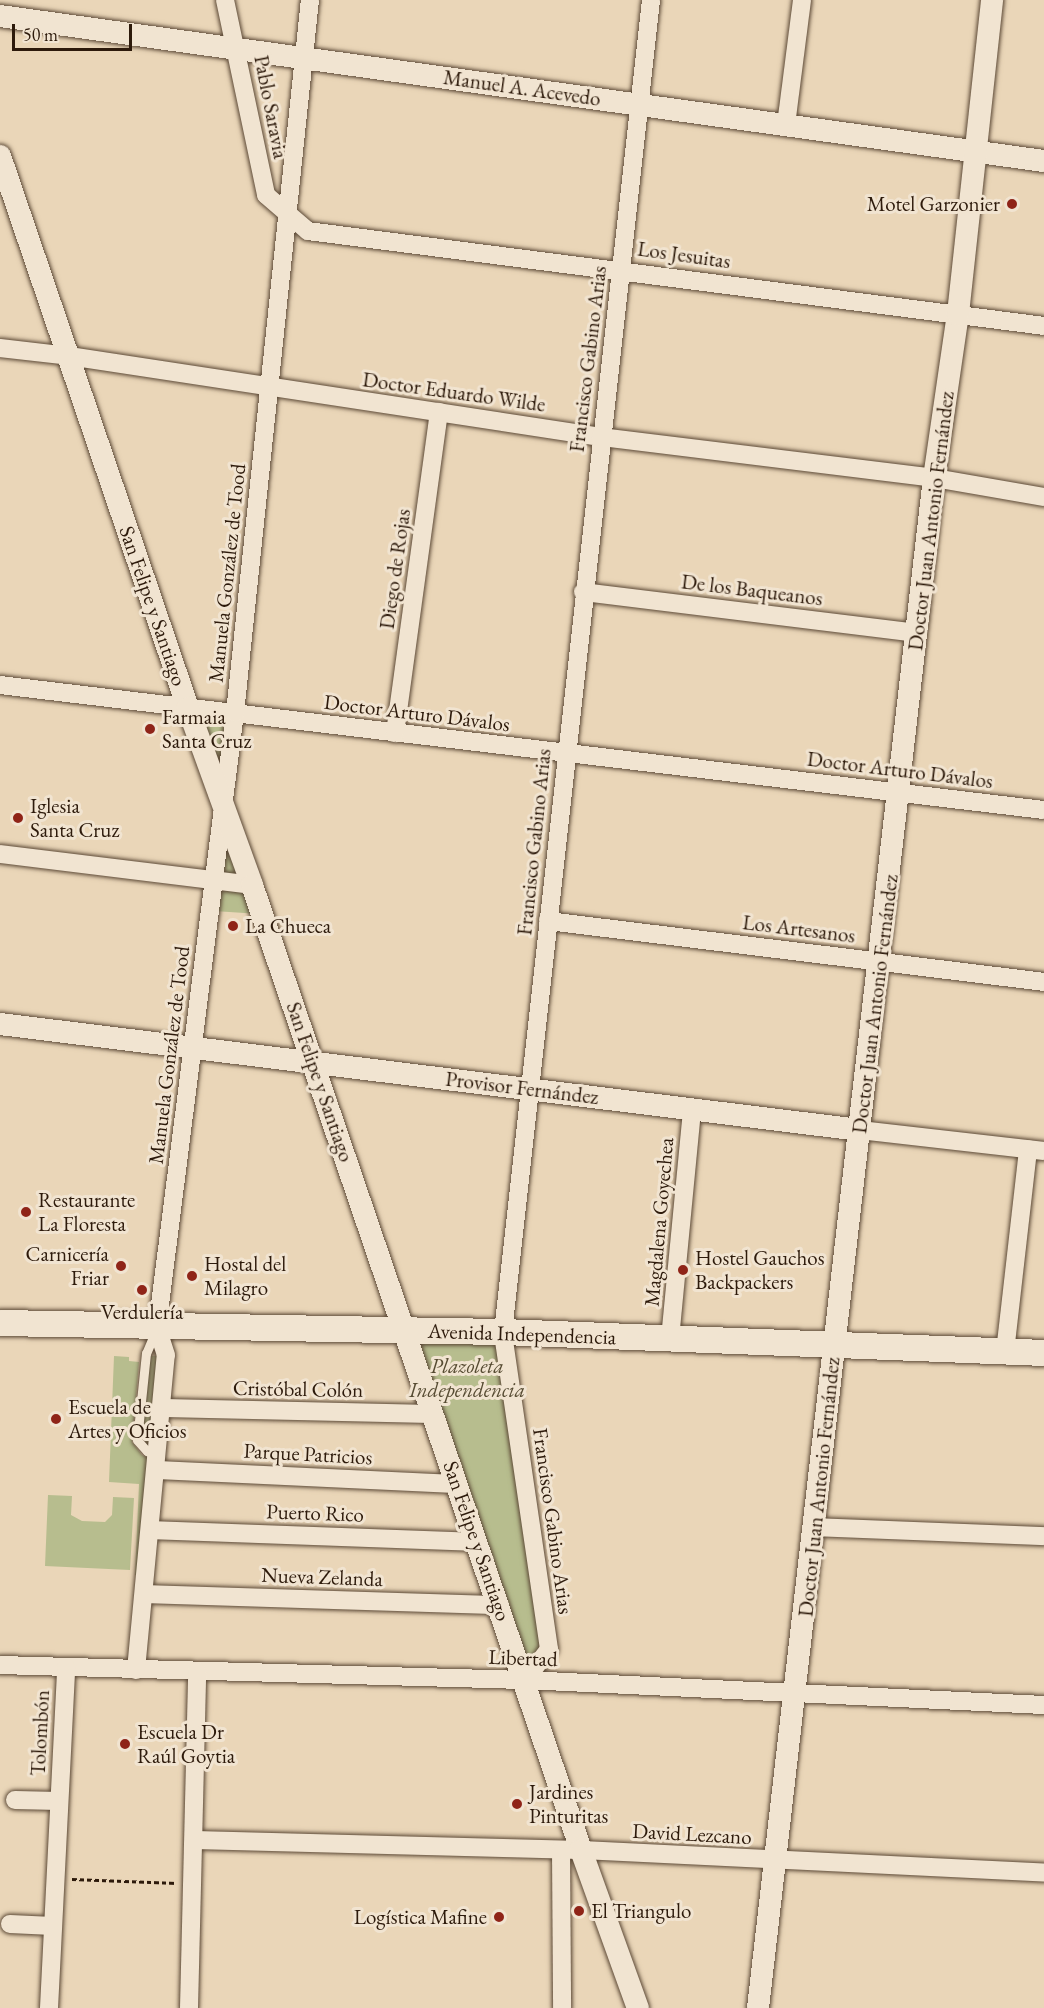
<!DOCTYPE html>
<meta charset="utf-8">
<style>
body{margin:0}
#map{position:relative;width:1044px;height:2008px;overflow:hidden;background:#ead6b8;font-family:"EB Garamond",serif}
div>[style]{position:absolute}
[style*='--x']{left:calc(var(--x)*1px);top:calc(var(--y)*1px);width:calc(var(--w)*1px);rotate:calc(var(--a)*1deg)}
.green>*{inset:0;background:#b7bd8e}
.path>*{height:3px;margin-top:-1.5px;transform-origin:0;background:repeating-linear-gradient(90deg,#2d1a0b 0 4.5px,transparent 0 7.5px)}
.roads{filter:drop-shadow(0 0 2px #5c4936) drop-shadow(0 0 2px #5c4936)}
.service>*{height:9px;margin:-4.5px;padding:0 4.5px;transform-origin:4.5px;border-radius:4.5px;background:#f1e4d1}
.minor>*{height:18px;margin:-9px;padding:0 9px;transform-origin:9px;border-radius:9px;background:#f1e4d1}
.tertiary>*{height:22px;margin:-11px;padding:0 11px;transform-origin:11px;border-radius:11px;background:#f1e4d1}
.secondary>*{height:26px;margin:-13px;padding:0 13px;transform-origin:13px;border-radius:13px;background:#f1e4d1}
.dots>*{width:16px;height:16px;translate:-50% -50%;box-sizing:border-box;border:3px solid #f1e4d1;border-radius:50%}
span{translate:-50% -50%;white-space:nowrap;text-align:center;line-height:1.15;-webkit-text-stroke:6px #f1e4d1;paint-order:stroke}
.street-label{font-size:21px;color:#2d1a0b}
.poi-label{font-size:21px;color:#2d1a0b}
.right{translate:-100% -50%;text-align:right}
.left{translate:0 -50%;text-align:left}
.park-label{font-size:21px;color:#564b32;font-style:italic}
.scale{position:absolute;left:12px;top:24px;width:120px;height:27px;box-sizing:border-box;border:3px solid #2d1a0b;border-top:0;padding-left:8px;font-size:18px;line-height:21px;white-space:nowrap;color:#2d1a0b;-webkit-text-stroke:4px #f1e4d1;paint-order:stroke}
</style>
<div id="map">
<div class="green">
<i style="clip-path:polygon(191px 711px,233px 716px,222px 797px)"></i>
<i style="clip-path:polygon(224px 818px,258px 914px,214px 911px)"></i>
<i style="clip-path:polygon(423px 1338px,490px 1341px,500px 1352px,544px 1646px,528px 1669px,417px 1348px)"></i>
<i style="clip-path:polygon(114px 1356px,129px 1357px,129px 1361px,139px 1362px,132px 1442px,142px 1455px,152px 1460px,142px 1576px,135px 1575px,139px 1484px,109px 1482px)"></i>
<i style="clip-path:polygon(149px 1356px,164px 1356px,150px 1448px,142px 1437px)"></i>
<i style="clip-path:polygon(48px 1495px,72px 1496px,71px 1515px,82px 1521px,105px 1522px,112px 1515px,113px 1497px,134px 1498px,130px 1570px,45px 1566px)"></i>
</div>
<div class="path">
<i style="--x:72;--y:1879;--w:105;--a:2.2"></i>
</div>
<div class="roads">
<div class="service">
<i style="--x:156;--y:1330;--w:25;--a:113"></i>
<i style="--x:146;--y:1353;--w:87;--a:95.9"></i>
<i style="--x:137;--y:1440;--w:15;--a:48"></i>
<i style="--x:147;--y:1451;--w:12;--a:31"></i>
</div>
<div class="minor">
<i style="--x:225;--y:0;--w:199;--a:78.1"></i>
<i style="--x:266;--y:195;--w:55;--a:40.6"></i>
<i style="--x:308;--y:231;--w:742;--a:7.35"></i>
<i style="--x:786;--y:125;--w:126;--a:-82.7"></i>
<i style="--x:0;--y:348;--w:69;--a:6.6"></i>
<i style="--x:69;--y:356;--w:538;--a:8.66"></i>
<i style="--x:601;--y:437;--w:336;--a:7"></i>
<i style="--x:934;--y:478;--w:112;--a:9.8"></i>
<i style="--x:583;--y:592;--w:336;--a:7"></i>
<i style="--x:0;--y:685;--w:1051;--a:6.83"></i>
<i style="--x:395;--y:733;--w:324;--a:-82.2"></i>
<i style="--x:0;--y:854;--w:254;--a:7"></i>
<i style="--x:548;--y:921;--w:500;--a:7"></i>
<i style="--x:860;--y:1130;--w:185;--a:6.5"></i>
<i style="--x:670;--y:1339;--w:230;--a:-84.5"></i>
<i style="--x:1005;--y:1352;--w:204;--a:-83.5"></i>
<i style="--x:162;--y:1408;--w:271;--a:1.3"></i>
<i style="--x:156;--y:1470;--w:301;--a:2.7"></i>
<i style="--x:815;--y:1527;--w:229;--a:2.3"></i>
<i style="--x:151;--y:1530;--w:326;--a:2.1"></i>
<i style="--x:144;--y:1594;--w:356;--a:1.8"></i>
<i style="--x:0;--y:1665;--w:525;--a:1.64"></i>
<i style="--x:525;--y:1680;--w:520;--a:2.76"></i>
<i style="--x:136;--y:1670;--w:316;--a:-84.6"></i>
<i style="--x:166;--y:1355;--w:28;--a:-108"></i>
<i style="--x:157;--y:1328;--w:620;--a:-82.77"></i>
<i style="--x:235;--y:713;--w:717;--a:-84"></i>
<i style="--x:525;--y:1680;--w:39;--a:-52"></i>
<i style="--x:549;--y:1649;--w:320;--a:-98.3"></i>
<i style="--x:503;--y:1332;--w:1340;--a:-83.66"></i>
<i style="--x:15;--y:1800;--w:44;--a:1.3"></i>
<i style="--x:194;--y:1840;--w:387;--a:1.5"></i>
<i style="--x:581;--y:1850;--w:464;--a:2.8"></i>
<i style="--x:561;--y:1850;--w:158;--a:89.6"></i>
<i style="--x:10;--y:1924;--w:43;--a:2.7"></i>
<i style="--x:49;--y:2008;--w:341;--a:-87.1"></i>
<i style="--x:189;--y:2008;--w:336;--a:-88.6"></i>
</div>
<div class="tertiary">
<i style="--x:0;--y:16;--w:1054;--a:7.91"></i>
<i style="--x:0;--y:156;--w:583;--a:71.19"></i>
<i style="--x:188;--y:708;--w:188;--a:70.1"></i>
<i style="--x:252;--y:885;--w:1020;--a:71.17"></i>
<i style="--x:581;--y:1850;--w:168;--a:70.2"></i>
<i style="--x:0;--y:1024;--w:867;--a:7.03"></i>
<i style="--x:758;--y:2008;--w:1540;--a:-83.44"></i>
<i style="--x:934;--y:478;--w:166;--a:-81.7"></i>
<i style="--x:958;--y:314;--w:316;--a:-83.8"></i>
</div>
<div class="secondary">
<i style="--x:0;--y:1323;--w:503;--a:1.03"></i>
<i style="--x:503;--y:1332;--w:541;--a:2.22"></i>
</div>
</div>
<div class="dots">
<i style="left:1012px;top:204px;background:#8f2418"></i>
<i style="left:150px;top:729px;background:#8f2418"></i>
<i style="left:18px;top:818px;background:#8f2418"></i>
<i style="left:233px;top:926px;background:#8f2418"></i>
<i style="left:26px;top:1212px;background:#8f2418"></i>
<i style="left:121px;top:1266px;background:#8f2418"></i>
<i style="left:683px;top:1270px;background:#8f2418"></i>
<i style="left:192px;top:1276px;background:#8f2418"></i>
<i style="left:142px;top:1290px;background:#8f2418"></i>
<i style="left:56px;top:1419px;background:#8f2418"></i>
<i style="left:125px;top:1744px;background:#8f2418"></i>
<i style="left:517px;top:1804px;background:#8f2418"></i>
<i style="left:579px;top:1911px;background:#8f2418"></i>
<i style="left:499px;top:1917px;background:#8f2418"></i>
</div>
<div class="street-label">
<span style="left:522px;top:88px;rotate:8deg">Manuel A. Acevedo</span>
<span style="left:271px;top:107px;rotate:79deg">Pablo Saravia</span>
<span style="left:684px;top:255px;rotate:8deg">Los Jesuitas</span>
<span style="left:588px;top:359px;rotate:-83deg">Francisco Gabino Arias</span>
<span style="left:454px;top:392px;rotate:8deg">Doctor Eduardo Wilde</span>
<span style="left:931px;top:521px;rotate:-83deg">Doctor Juan Antonio Fernández</span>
<span style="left:395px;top:569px;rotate:-82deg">Diego de Rojas</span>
<span style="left:227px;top:573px;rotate:-84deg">Manuela González de Tood</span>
<span style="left:752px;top:590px;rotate:7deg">De los Baqueanos</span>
<span style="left:153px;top:606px;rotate:71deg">San Felipe y Santiago</span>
<span style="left:417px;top:713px;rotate:7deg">Doctor Arturo Dávalos</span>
<span style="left:900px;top:770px;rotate:7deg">Doctor Arturo Dávalos</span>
<span style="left:534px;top:842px;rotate:-84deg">Francisco Gabino Arias</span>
<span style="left:799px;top:929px;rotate:7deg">Los Artesanos</span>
<span style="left:875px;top:1004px;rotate:-83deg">Doctor Juan Antonio Fernández</span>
<span style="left:169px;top:1055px;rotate:-83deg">Manuela González de Tood</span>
<span style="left:320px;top:1082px;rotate:71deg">San Felipe y Santiago</span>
<span style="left:522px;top:1088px;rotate:7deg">Provisor Fernández</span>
<span style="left:659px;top:1222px;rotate:-85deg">Magdalena Goyechea</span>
<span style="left:522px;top:1334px;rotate:2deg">Avenida Independencia</span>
<span style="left:298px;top:1389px;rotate:1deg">Cristóbal Colón</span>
<span style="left:308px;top:1454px;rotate:3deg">Parque Patricios</span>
<span style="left:819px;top:1487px;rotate:-84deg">Doctor Juan Antonio Fernández</span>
<span style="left:315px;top:1513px;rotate:2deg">Puerto Rico</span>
<span style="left:553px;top:1521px;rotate:82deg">Francisco Gabino Arias</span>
<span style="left:477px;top:1541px;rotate:71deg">San Felipe y Santiago</span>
<span style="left:322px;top:1577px;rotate:2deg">Nueva Zelanda</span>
<span style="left:523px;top:1658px;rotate:2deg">Libertad</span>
<span style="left:40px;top:1733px;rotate:-87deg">Tolombón</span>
<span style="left:692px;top:1834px;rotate:3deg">David Lezcano</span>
</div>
<div class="poi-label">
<span class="right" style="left:1000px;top:204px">Motel Garzonier</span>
<span class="left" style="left:162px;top:729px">Farmaia<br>Santa Cruz</span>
<span class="left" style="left:30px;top:818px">Iglesia<br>Santa Cruz</span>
<span class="left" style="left:245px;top:926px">La Chueca</span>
<span class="left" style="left:38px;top:1212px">Restaurante<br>La Floresta</span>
<span class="right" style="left:109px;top:1266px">Carnicería<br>Friar</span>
<span class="left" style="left:695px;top:1270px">Hostel Gauchos<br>Backpackers</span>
<span class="left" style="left:204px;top:1276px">Hostal del<br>Milagro</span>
<span style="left:142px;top:1312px">Verdulería</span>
<span class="left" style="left:68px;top:1419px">Escuela de<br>Artes y Oficios</span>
<span class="left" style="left:137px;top:1744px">Escuela Dr<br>Raúl Goytia</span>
<span class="left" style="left:529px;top:1804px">Jardines<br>Pinturitas</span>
<span class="left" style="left:591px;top:1911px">El Triangulo</span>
<span class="right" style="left:487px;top:1917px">Logística Mafine</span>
</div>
<div class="park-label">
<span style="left:467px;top:1378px">Plazoleta<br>Independencia</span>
</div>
<div class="scale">50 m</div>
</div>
